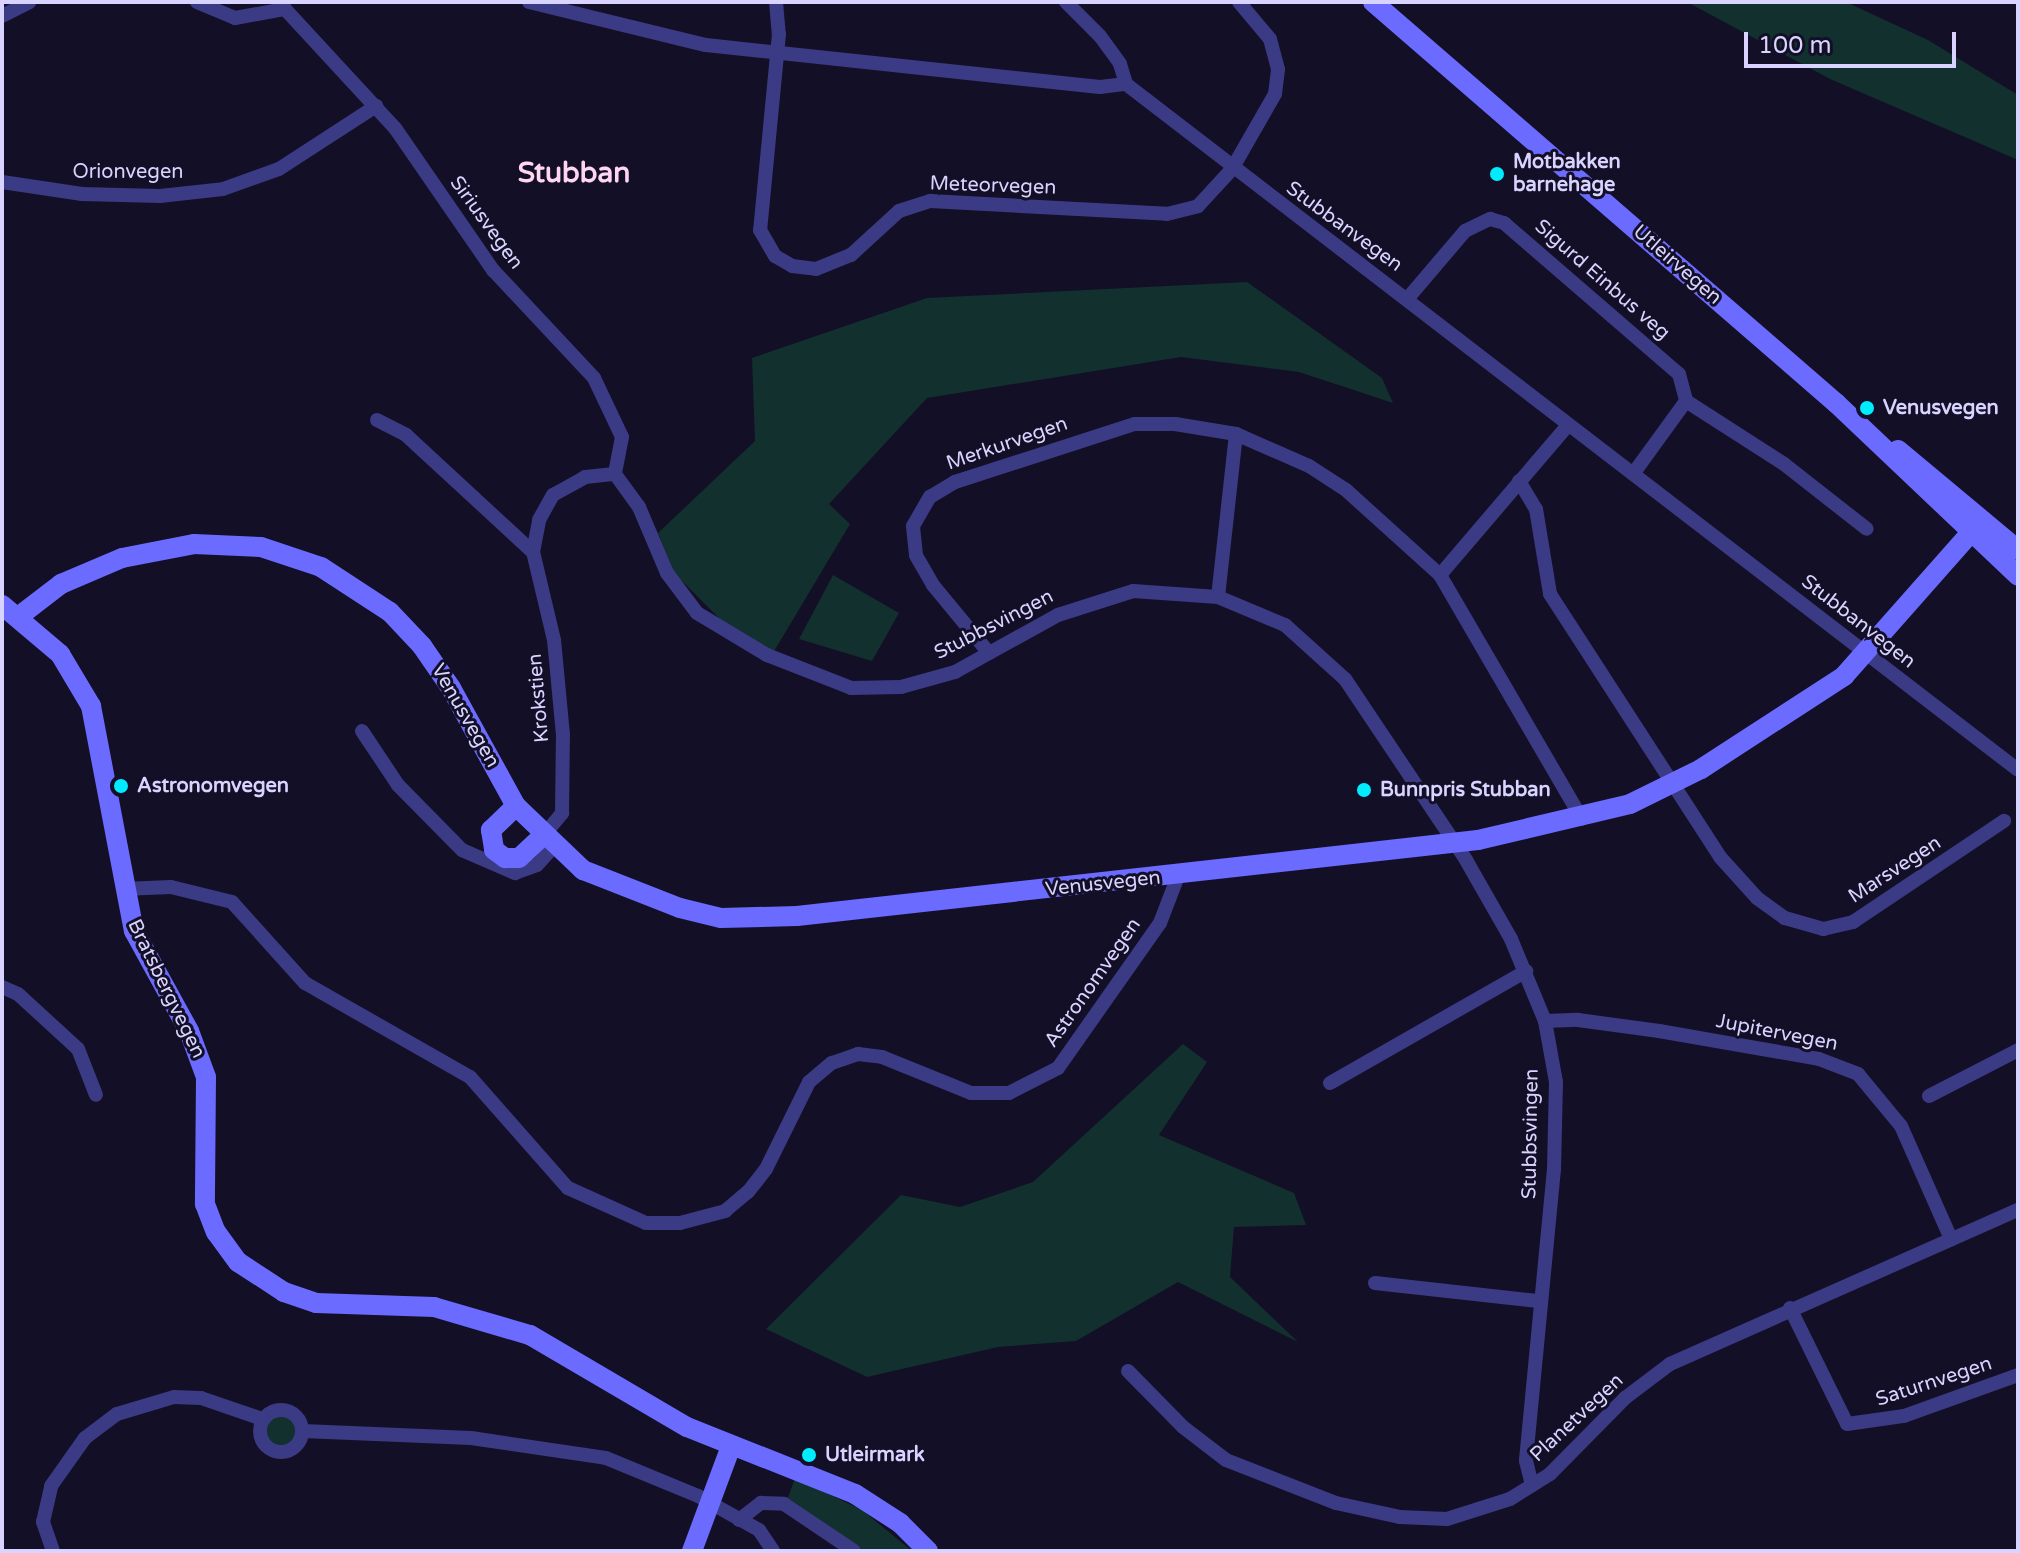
<!DOCTYPE html>
<style>
body{margin:0}
#map{position:relative;width:2020px;height:1553px;overflow:hidden;background:#130f26;font-family:"Varela Round",sans-serif}
div>[style]{position:absolute}
[style*='--x']{left:calc(var(--x)*1px);top:calc(var(--y)*1px);width:calc(var(--w)*1px);rotate:calc(var(--a)*1deg)}
.green>*{inset:0;background:#12302e}
.round{border-radius:50%}
.street>*{height:14px;margin:-7px;padding:0 7px;transform-origin:7px;border-radius:7px;background:#3b3a85}
.street>.ring{margin:-7px;padding:0;box-sizing:content-box;background:none;border:14px solid #3b3a85;border-radius:50%}
.secondary>*{height:20px;margin:-10px;padding:0 10px;transform-origin:10px;border-radius:10px;background:#6c6bff}
.dots>*{width:22px;height:22px;translate:-50% -50%;box-sizing:border-box;border:4px solid #130f26;border-radius:50%}
span{translate:-50% -50%;white-space:nowrap;text-align:center;line-height:1.15;-webkit-text-stroke:6px #130f26;paint-order:stroke}
.poi-label{font-size:20px;color:#d8d4ff;font-weight:700}
.left{translate:0 -50%;text-align:left}
.street-label{font-size:20px;color:#d8d4ff}
.district-label{font-size:28px;color:#ffd6f1;font-weight:700}
.frame{position:absolute;inset:0;border:4px solid #d8d4ff;pointer-events:none}
.scale{position:absolute;left:1744px;top:32px;width:212px;height:36px;box-sizing:border-box;border:4px solid #d8d4ff;border-top:0;padding-left:10px;font-size:24px;line-height:28px;white-space:nowrap;color:#d8d4ff;-webkit-text-stroke:6px #130f26;paint-order:stroke}
</style>
<div id="map">
<div class="green">
<i style="clip-path:polygon(1687px 2px,1846px 2px,1928px 40px,2018px 95px,2018px 160px,1830px 79px)"></i>
<i style="clip-path:polygon(1247px 282px,1382px 378px,1393px 403px,1299px 372px,1181px 357px,927px 398px,829px 504px,850px 524px,773px 653px,722px 621px,675px 574px,658px 533px,755px 441px,752px 358px,927px 298px)"></i>
<i style="clip-path:polygon(833px 575px,899px 613px,872px 661px,799px 639px)"></i>
<i style="clip-path:polygon(1183px 1044px,1207px 1062px,1159px 1135px,1294px 1193px,1306px 1225px,1234px 1227px,1230px 1277px,1298px 1342px,1178px 1282px,1076px 1341px,998px 1347px,867px 1377px,766px 1329px,901px 1195px,960px 1207px,1033px 1182px)"></i>
<i class="round" style="left:265px;top:1415px;width:32px;height:32px"></i>
<i style="clip-path:polygon(795px 1478px,862px 1510px,912px 1551px,858px 1551px,787px 1500px)"></i>
</div>
<div class="street">
<i style="--x:197;--y:2;--w:41;--a:22.8"></i>
<i style="--x:235;--y:18;--w:51;--a:-10.2"></i>
<i style="--x:529;--y:2;--w:182;--a:13.7"></i>
<i style="--x:706;--y:45;--w:396;--a:6.1"></i>
<i style="--x:1100;--y:87;--w:26;--a:-7"></i>
<i style="--x:1126;--y:84;--w:1125;--a:37.56"></i>
<i style="--x:776;--y:2;--w:32;--a:85"></i>
<i style="--x:779;--y:34;--w:197;--a:95.5"></i>
<i style="--x:760;--y:230;--w:30;--a:60"></i>
<i style="--x:775;--y:256;--w:20;--a:30"></i>
<i style="--x:792;--y:266;--w:24;--a:7"></i>
<i style="--x:816;--y:269;--w:38;--a:-22"></i>
<i style="--x:851;--y:255;--w:65;--a:-42.5"></i>
<i style="--x:899;--y:211;--w:33;--a:-18"></i>
<i style="--x:930;--y:201;--w:237;--a:3.1"></i>
<i style="--x:1167;--y:214;--w:32;--a:-14"></i>
<i style="--x:1198;--y:206;--w:50;--a:-47.4"></i>
<i style="--x:1232;--y:169;--w:86;--a:-60.2"></i>
<i style="--x:1275;--y:94;--w:25;--a:-83"></i>
<i style="--x:1278;--y:69;--w:31;--a:-105"></i>
<i style="--x:1270;--y:39;--w:48;--a:-130"></i>
<i style="--x:1066;--y:2;--w:48;--a:45"></i>
<i style="--x:1100;--y:36;--w:34;--a:54"></i>
<i style="--x:1120;--y:64;--w:21;--a:73"></i>
<i style="--x:285;--y:9;--w:162;--a:47.3"></i>
<i style="--x:395;--y:128;--w:173;--a:55.4"></i>
<i style="--x:493;--y:270;--w:148;--a:46.9"></i>
<i style="--x:594;--y:378;--w:65;--a:64.6"></i>
<i style="--x:622;--y:437;--w:38;--a:101"></i>
<i style="--x:2;--y:16;--w:31;--a:-27"></i>
<i style="--x:2;--y:182;--w:81;--a:8.5"></i>
<i style="--x:82;--y:194;--w:78;--a:1.5"></i>
<i style="--x:160;--y:196;--w:63;--a:-6.3"></i>
<i style="--x:223;--y:189;--w:59;--a:-19.7"></i>
<i style="--x:279;--y:169;--w:116;--a:-33"></i>
<i style="--x:1408;--y:298;--w:88;--a:-49.6"></i>
<i style="--x:1465;--y:231;--w:28;--a:-26"></i>
<i style="--x:1490;--y:219;--w:15;--a:16"></i>
<i style="--x:1504;--y:223;--w:231;--a:40.8"></i>
<i style="--x:1679;--y:374;--w:28;--a:75"></i>
<i style="--x:1686;--y:401;--w:90;--a:126"></i>
<i style="--x:1686;--y:401;--w:117;--a:32.7"></i>
<i style="--x:1784;--y:464;--w:105;--a:38.1"></i>
<i style="--x:377;--y:420;--w:33;--a:27"></i>
<i style="--x:406;--y:435;--w:173;--a:42.7"></i>
<i style="--x:1519;--y:481;--w:33;--a:59"></i>
<i style="--x:1536;--y:509;--w:86;--a:80.6"></i>
<i style="--x:1550;--y:594;--w:313;--a:57.1"></i>
<i style="--x:1720;--y:857;--w:55;--a:47.9"></i>
<i style="--x:1757;--y:898;--w:34;--a:36"></i>
<i style="--x:1785;--y:918;--w:40;--a:16"></i>
<i style="--x:1823;--y:929;--w:31;--a:-13"></i>
<i style="--x:1853;--y:922;--w:182;--a:-33.8"></i>
<i style="--x:1440;--y:575;--w:197;--a:-49.5"></i>
<i style="--x:1218;--y:597;--w:164;--a:-83.7"></i>
<i style="--x:989;--y:653;--w:88;--a:-129.5"></i>
<i style="--x:933;--y:585;--w:34;--a:-120"></i>
<i style="--x:916;--y:555;--w:29;--a:-96"></i>
<i style="--x:913;--y:526;--w:34;--a:-60"></i>
<i style="--x:930;--y:497;--w:29;--a:-31"></i>
<i style="--x:955;--y:482;--w:189;--a:-17.9"></i>
<i style="--x:1135;--y:424;--w:40;--a:0"></i>
<i style="--x:1175;--y:424;--w:62;--a:9.3"></i>
<i style="--x:1236;--y:434;--w:80;--a:23.7"></i>
<i style="--x:1309;--y:466;--w:44;--a:33"></i>
<i style="--x:1346;--y:490;--w:127;--a:42.1"></i>
<i style="--x:1440;--y:575;--w:282;--a:59.8"></i>
<i style="--x:362;--y:731;--w:65;--a:56.3"></i>
<i style="--x:398;--y:785;--w:91;--a:45.4"></i>
<i style="--x:462;--y:850;--w:58;--a:23.5"></i>
<i style="--x:515;--y:873;--w:23;--a:-20"></i>
<i style="--x:537;--y:865;--w:25;--a:-48"></i>
<i style="--x:543;--y:836;--w:30;--a:-50"></i>
<i style="--x:562;--y:813;--w:78;--a:-89.3"></i>
<i style="--x:563;--y:735;--w:95;--a:-95.4"></i>
<i style="--x:554;--y:640;--w:90;--a:-103.4"></i>
<i style="--x:533;--y:552;--w:33;--a:-79"></i>
<i style="--x:539;--y:520;--w:29;--a:-61"></i>
<i style="--x:553;--y:495;--w:37;--a:-29"></i>
<i style="--x:585;--y:477;--w:30;--a:-6"></i>
<i style="--x:615;--y:474;--w:41;--a:54"></i>
<i style="--x:639;--y:507;--w:72;--a:67"></i>
<i style="--x:667;--y:573;--w:50;--a:53.1"></i>
<i style="--x:697;--y:613;--w:82;--a:31"></i>
<i style="--x:767;--y:655;--w:90;--a:21.4"></i>
<i style="--x:851;--y:688;--w:50;--a:-1.1"></i>
<i style="--x:901;--y:687;--w:56;--a:-15.5"></i>
<i style="--x:955;--y:672;--w:118;--a:-29"></i>
<i style="--x:1058;--y:615;--w:79;--a:-17.7"></i>
<i style="--x:1133;--y:591;--w:85;--a:4"></i>
<i style="--x:1218;--y:597;--w:73;--a:22.7"></i>
<i style="--x:1285;--y:625;--w:81;--a:42"></i>
<i style="--x:1345;--y:679;--w:218;--a:56.2"></i>
<i style="--x:1466;--y:860;--w:91;--a:60.3"></i>
<i style="--x:1511;--y:939;--w:89;--a:67.5"></i>
<i style="--x:1545;--y:1021;--w:62;--a:79.8"></i>
<i style="--x:1556;--y:1082;--w:87;--a:91.3"></i>
<i style="--x:1554;--y:1169;--w:293;--a:95.5"></i>
<i style="--x:1526;--y:1461;--w:25;--a:76"></i>
<i style="--x:123;--y:889;--w:48;--a:-2.4"></i>
<i style="--x:171;--y:887;--w:63;--a:13.8"></i>
<i style="--x:232;--y:902;--w:109;--a:48"></i>
<i style="--x:305;--y:983;--w:190;--a:29.7"></i>
<i style="--x:470;--y:1077;--w:148;--a:48.6"></i>
<i style="--x:568;--y:1188;--w:85;--a:24.2"></i>
<i style="--x:646;--y:1223;--w:34;--a:0"></i>
<i style="--x:680;--y:1223;--w:47;--a:-14.9"></i>
<i style="--x:725;--y:1211;--w:30;--a:-40"></i>
<i style="--x:748;--y:1192;--w:29;--a:-52"></i>
<i style="--x:766;--y:1169;--w:97;--a:-63.7"></i>
<i style="--x:809;--y:1082;--w:30;--a:-40"></i>
<i style="--x:832;--y:1063;--w:28;--a:-19"></i>
<i style="--x:858;--y:1054;--w:24;--a:7"></i>
<i style="--x:882;--y:1057;--w:96;--a:22"></i>
<i style="--x:971;--y:1093;--w:38;--a:0"></i>
<i style="--x:1009;--y:1093;--w:55;--a:-27"></i>
<i style="--x:1058;--y:1068;--w:177;--a:-54.9"></i>
<i style="--x:1160;--y:923;--w:50;--a:-69"></i>
<i style="--x:2;--y:987;--w:17;--a:24"></i>
<i style="--x:18;--y:994;--w:81;--a:42.5"></i>
<i style="--x:78;--y:1049;--w:49;--a:68.6"></i>
<i style="--x:1545;--y:1021;--w:33;--a:-2"></i>
<i style="--x:1578;--y:1020;--w:82;--a:7.7"></i>
<i style="--x:1659;--y:1031;--w:162;--a:9.9"></i>
<i style="--x:1819;--y:1059;--w:42;--a:21"></i>
<i style="--x:1858;--y:1074;--w:67;--a:50.4"></i>
<i style="--x:1901;--y:1126;--w:124;--a:66.1"></i>
<i style="--x:1330;--y:1083;--w:226;--a:-29.7"></i>
<i style="--x:1929;--y:1096;--w:100;--a:-27.3"></i>
<i style="--x:1375;--y:1283;--w:164;--a:6.3"></i>
<i style="--x:1790;--y:1308;--w:129;--a:63.8"></i>
<i style="--x:1847;--y:1424;--w:58;--a:-8"></i>
<i style="--x:1904;--y:1416;--w:121;--a:-19.8"></i>
<i style="--x:1128;--y:1371;--w:78;--a:45.5"></i>
<i style="--x:1183;--y:1427;--w:54;--a:37.5"></i>
<i style="--x:1226;--y:1460;--w:118;--a:21.4"></i>
<i style="--x:1336;--y:1503;--w:66;--a:12.3"></i>
<i style="--x:1400;--y:1517;--w:47;--a:2.4"></i>
<i style="--x:1447;--y:1519;--w:66;--a:-17.6"></i>
<i style="--x:1510;--y:1499;--w:47;--a:-32"></i>
<i style="--x:1550;--y:1474;--w:107;--a:-45.4"></i>
<i style="--x:1625;--y:1398;--w:56;--a:-37.1"></i>
<i style="--x:1670;--y:1364;--w:381;--a:-23.9"></i>
<i class="ring" style="left:260px;top:1410px;width:28px;height:28px"></i>
<i style="--x:303;--y:1431;--w:168;--a:2.4"></i>
<i style="--x:471;--y:1438;--w:136;--a:8.4"></i>
<i style="--x:606;--y:1458;--w:100;--a:22.4"></i>
<i style="--x:698;--y:1496;--w:70;--a:29.1"></i>
<i style="--x:759;--y:1530;--w:25;--a:56"></i>
<i style="--x:739;--y:1520;--w:28;--a:-38"></i>
<i style="--x:761;--y:1503;--w:23;--a:2"></i>
<i style="--x:784;--y:1504;--w:84;--a:33.9"></i>
<i style="--x:53;--y:1551;--w:31;--a:-109"></i>
<i style="--x:43;--y:1522;--w:37;--a:-77"></i>
<i style="--x:51;--y:1486;--w:59;--a:-54.7"></i>
<i style="--x:85;--y:1438;--w:40;--a:-37"></i>
<i style="--x:117;--y:1414;--w:59;--a:-16.6"></i>
<i style="--x:174;--y:1397;--w:27;--a:2"></i>
<i style="--x:201;--y:1398;--w:65;--a:19"></i>
</div>
<div class="secondary">
<i style="--x:1373;--y:2;--w:613;--a:40.9"></i>
<i style="--x:1836;--y:403;--w:251;--a:43.5"></i>
<i style="--x:1898;--y:450;--w:156;--a:39.8"></i>
<i style="--x:2;--y:605;--w:76;--a:40.2"></i>
<i style="--x:60;--y:654;--w:61;--a:59.2"></i>
<i style="--x:91;--y:706;--w:229;--a:79.2"></i>
<i style="--x:134;--y:931;--w:114;--a:61.2"></i>
<i style="--x:189;--y:1031;--w:49;--a:69.7"></i>
<i style="--x:206;--y:1077;--w:127;--a:90.5"></i>
<i style="--x:205;--y:1204;--w:30;--a:69"></i>
<i style="--x:216;--y:1232;--w:37;--a:54"></i>
<i style="--x:238;--y:1262;--w:55;--a:33.1"></i>
<i style="--x:284;--y:1292;--w:34;--a:19"></i>
<i style="--x:316;--y:1303;--w:118;--a:1.9"></i>
<i style="--x:434;--y:1307;--w:100;--a:16.3"></i>
<i style="--x:530;--y:1335;--w:182;--a:30.4"></i>
<i style="--x:687;--y:1427;--w:181;--a:21.7"></i>
<i style="--x:855;--y:1494;--w:54;--a:32.8"></i>
<i style="--x:900;--y:1523;--w:40;--a:45"></i>
<i style="--x:18;--y:617;--w:54;--a:-37.5"></i>
<i style="--x:61;--y:584;--w:66;--a:-23.1"></i>
<i style="--x:122;--y:558;--w:73;--a:-11"></i>
<i style="--x:194;--y:544;--w:67;--a:2.6"></i>
<i style="--x:261;--y:547;--w:63;--a:18.4"></i>
<i style="--x:321;--y:567;--w:82;--a:33.1"></i>
<i style="--x:390;--y:612;--w:47;--a:46.7"></i>
<i style="--x:422;--y:646;--w:51;--a:55.4"></i>
<i style="--x:451;--y:688;--w:135;--a:61.2"></i>
<i style="--x:516;--y:806;--w:93;--a:43.7"></i>
<i style="--x:583;--y:870;--w:104;--a:21.4"></i>
<i style="--x:680;--y:908;--w:42;--a:13.7"></i>
<i style="--x:721;--y:918;--w:76;--a:-1.5"></i>
<i style="--x:797;--y:916;--w:685;--a:-6.37"></i>
<i style="--x:1478;--y:840;--w:156;--a:-13.3"></i>
<i style="--x:1630;--y:804;--w:79;--a:-26.2"></i>
<i style="--x:1701;--y:769;--w:171;--a:-33"></i>
<i style="--x:1844;--y:676;--w:208;--a:-48.5"></i>
<i style="--x:516;--y:806;--w:35;--a:136"></i>
<i style="--x:491;--y:830;--w:20;--a:81"></i>
<i style="--x:494;--y:850;--w:14;--a:36"></i>
<i style="--x:505;--y:858;--w:14;--a:0"></i>
<i style="--x:519;--y:858;--w:33;--a:-43"></i>
<i style="--x:692;--y:1551;--w:112;--a:-69.6"></i>
</div>
<div class="dots">
<i style="left:1497px;top:174px;background:#00ecff"></i>
<i style="left:1867px;top:408px;background:#00ecff"></i>
<i style="left:121px;top:786px;background:#00ecff"></i>
<i style="left:1364px;top:790px;background:#00ecff"></i>
<i style="left:809px;top:1455px;background:#00ecff"></i>
</div>
<div class="poi-label">
<span class="left" style="left:1513px;top:174px">Motbakken<br>barnehage</span>
<span class="left" style="left:1883px;top:408px">Venusvegen</span>
<span class="left" style="left:137px;top:786px">Astronomvegen</span>
<span class="left" style="left:1380px;top:790px">Bunnpris Stubban</span>
<span class="left" style="left:825px;top:1455px">Utleirmark</span>
</div>
<div class="street-label">
<span style="left:128px;top:172px">Orionvegen</span>
<span style="left:993px;top:186px;rotate:2deg">Meteorvegen</span>
<span style="left:486px;top:223px;rotate:54deg">Siriusvegen</span>
<span style="left:1344px;top:227px;rotate:36deg">Stubbanvegen</span>
<span style="left:1677px;top:265px;rotate:41deg">Utleirvegen</span>
<span style="left:1602px;top:280px;rotate:41deg">Sigurd Einbus veg</span>
<span style="left:1007px;top:444px;rotate:-19deg">Merkurvegen</span>
<span style="left:1858px;top:622px;rotate:38deg">Stubbanvegen</span>
<span style="left:994px;top:625px;rotate:-27deg">Stubbsvingen</span>
<span style="left:539px;top:698px;rotate:-95deg">Krokstien</span>
<span style="left:465px;top:716px;rotate:60deg">Venusvegen</span>
<span style="left:1895px;top:870px;rotate:-33deg">Marsvegen</span>
<span style="left:1103px;top:884px;rotate:-6deg">Venusvegen</span>
<span style="left:1093px;top:983px;rotate:-55deg">Astronomvegen</span>
<span style="left:166px;top:989px;rotate:64deg">Bratsbergvegen</span>
<span style="left:1777px;top:1033px;rotate:11deg">Jupitervegen</span>
<span style="left:1531px;top:1134px;rotate:-89deg">Stubbsvingen</span>
<span style="left:1934px;top:1382px;rotate:-18deg">Saturnvegen</span>
<span style="left:1577px;top:1418px;rotate:-43deg">Planetvegen</span>
</div>
<div class="district-label">
<span style="left:574px;top:173px">Stubban</span>
</div>
<div class="frame"></div>
<div class="scale">100 m</div>
</div>
